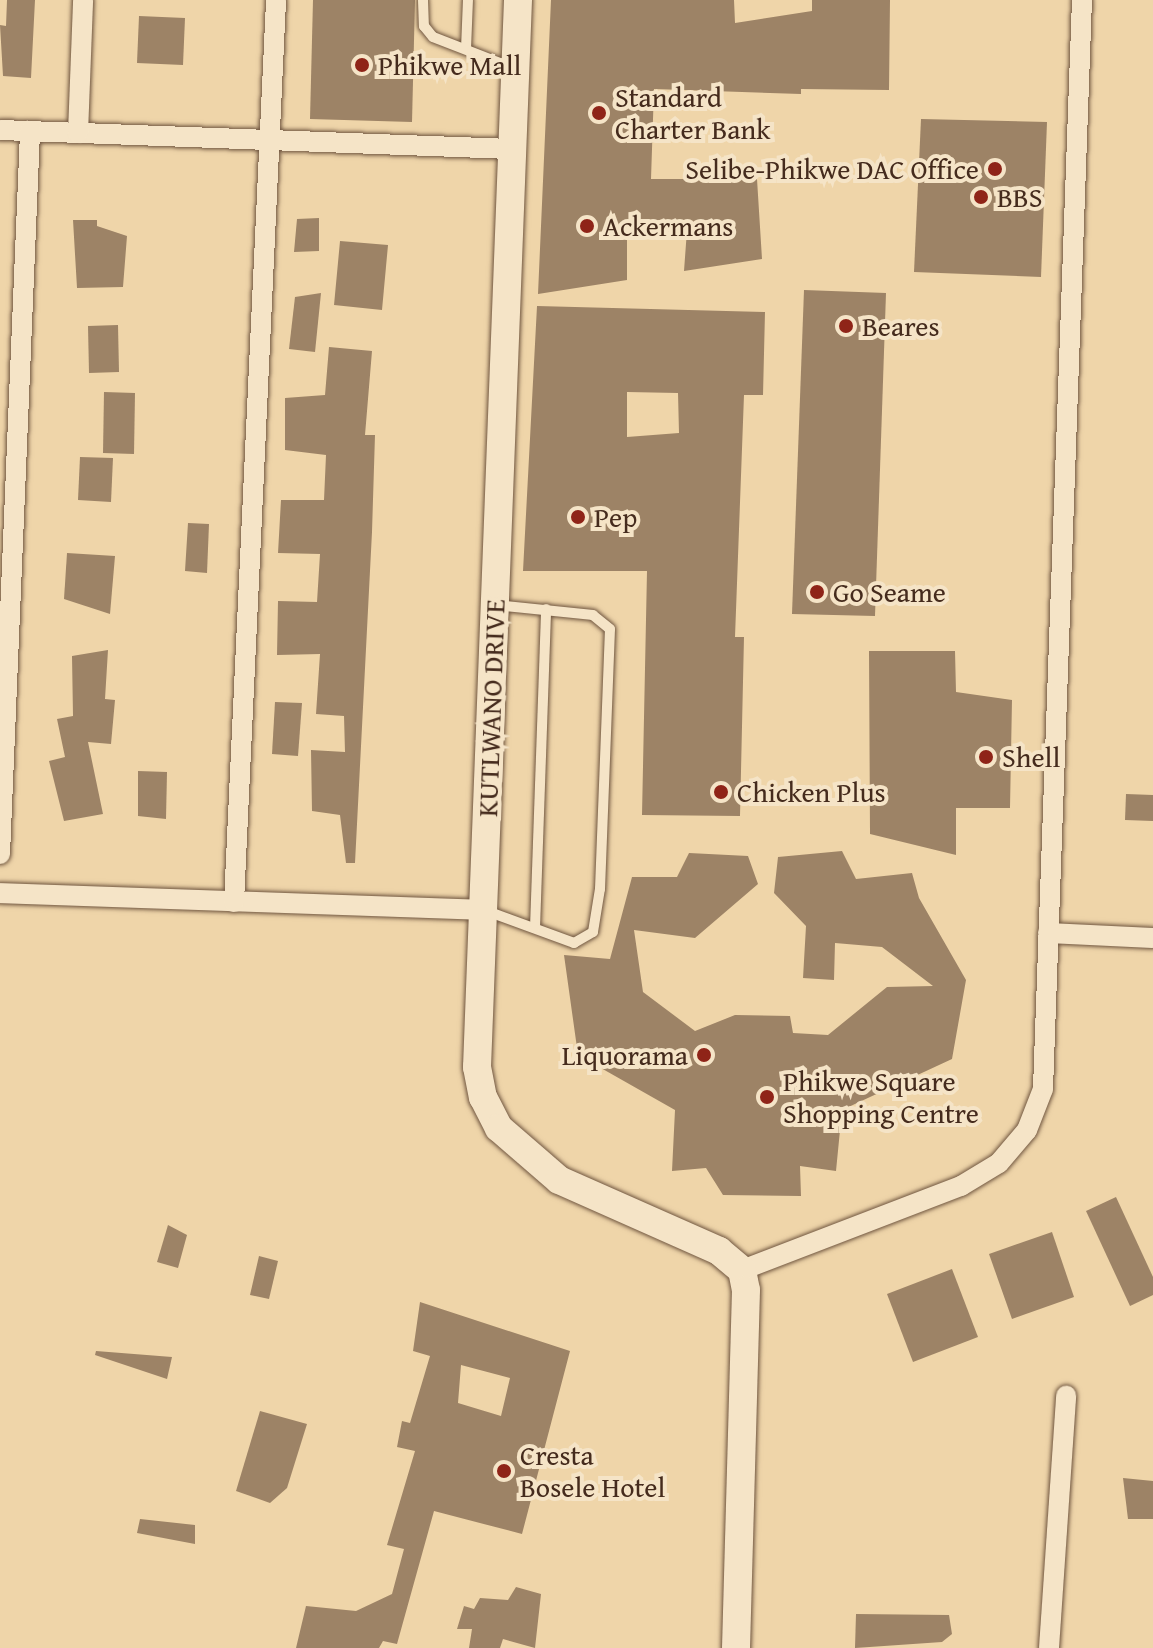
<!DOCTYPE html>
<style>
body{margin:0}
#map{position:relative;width:1153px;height:1648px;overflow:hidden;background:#efd5a9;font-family:"Gentium Book Plus",serif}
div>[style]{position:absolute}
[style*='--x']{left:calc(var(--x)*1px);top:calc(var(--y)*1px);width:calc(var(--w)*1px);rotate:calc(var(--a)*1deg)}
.building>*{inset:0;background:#9d8366}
.roads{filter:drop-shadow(0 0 2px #705640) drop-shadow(0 0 2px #705640)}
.lane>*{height:10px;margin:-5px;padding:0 5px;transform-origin:5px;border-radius:5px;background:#f5e4c7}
.street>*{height:20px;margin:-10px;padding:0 10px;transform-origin:10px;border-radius:10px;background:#f5e4c7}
.secondary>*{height:28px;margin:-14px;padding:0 14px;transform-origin:14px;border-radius:14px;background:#f5e4c7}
.dots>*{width:22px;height:22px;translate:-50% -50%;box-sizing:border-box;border:4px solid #f5e4c7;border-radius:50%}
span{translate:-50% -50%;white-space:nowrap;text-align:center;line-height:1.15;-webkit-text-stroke:8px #f5e4c7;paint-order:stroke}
.poi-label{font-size:28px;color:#452b1d}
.left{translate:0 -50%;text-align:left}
.right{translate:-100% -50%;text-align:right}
.street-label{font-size:28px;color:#452b1d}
</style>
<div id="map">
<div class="building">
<i style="clip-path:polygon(7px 0,35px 0,31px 78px,3px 76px,0 25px,6px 26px)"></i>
<i style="clip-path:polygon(313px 0,415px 0,412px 122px,310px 119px)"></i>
<i style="clip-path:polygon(551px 0,734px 0,735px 23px,812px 11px,812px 0,890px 0,889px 90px,801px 89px,801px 94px,654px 89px,651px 179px,757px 179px,762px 259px,684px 271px,687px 230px,627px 224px,627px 280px,538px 294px)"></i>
<i style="clip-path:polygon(139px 16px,185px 18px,183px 65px,137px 63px)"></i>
<i style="clip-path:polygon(921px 119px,1047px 122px,1041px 277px,914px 272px)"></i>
<i style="clip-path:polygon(319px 218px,319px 251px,294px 252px,297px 219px)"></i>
<i style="clip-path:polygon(73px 220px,97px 220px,97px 226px,127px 236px,123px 287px,77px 288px)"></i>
<i style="clip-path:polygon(340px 241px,388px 245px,382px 310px,334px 305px)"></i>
<i style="clip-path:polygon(804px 290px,886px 293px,875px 616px,792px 614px)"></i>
<i style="clip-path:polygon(321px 293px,315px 352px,289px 349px,295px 297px)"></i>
<i style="clip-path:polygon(evenodd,537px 306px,765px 312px,763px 395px,744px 395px,735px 637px,744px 637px,740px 816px,642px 815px,647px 571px,523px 571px,537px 306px,627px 392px,678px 393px,679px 433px,627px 437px,627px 392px)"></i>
<i style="clip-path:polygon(118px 325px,119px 372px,89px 373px,88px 326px)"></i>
<i style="clip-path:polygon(329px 347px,372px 351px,365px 435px,375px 435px,372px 532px,355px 863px,346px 863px,340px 815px,312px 811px,311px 750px,345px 752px,344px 716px,316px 714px,320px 654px,277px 655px,278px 601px,317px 602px,320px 554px,278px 553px,281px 500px,324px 500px,326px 455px,285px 450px,285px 398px,325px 395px)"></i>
<i style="clip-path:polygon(104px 392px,135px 393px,134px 454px,103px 453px)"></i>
<i style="clip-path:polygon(80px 457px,113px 458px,111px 502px,78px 500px)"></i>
<i style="clip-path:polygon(188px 523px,209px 524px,207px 573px,185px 571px)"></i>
<i style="clip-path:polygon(67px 553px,115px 556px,110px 614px,64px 599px)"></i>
<i style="clip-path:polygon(108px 650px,105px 699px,115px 700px,111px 744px,88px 742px,103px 814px,64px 821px,49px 761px,65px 757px,57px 719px,73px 716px,72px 656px)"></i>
<i style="clip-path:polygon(869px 651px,955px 651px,956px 692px,1012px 700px,1010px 808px,956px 808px,956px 855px,870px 834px)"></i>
<i style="clip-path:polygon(275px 702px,302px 703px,298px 756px,272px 754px)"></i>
<i style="clip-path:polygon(138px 771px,167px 772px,166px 819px,138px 816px)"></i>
<i style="clip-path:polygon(1126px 794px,1153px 795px,1153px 821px,1125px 820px)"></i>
<i style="clip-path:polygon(842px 851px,856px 879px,912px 873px,919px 898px,966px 980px,952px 1059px,842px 1110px,836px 1171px,800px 1166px,801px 1196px,723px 1195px,706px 1168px,672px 1171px,675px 1110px,578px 1055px,564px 955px,610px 959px,632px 877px,677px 877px,689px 853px,748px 856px,758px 884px,695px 938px,634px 930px,643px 992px,695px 1031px,735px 1015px,790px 1016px,793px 1033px,828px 1035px,887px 987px,933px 986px,882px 947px,835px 943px,834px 980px,803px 978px,806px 926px,774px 893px,778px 857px)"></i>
<i style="clip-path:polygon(1116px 1197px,1153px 1277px,1153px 1295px,1130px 1306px,1086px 1211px)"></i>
<i style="clip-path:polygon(168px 1225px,187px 1235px,178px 1268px,157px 1262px)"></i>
<i style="clip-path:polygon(1052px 1232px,1074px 1297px,1012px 1319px,989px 1254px)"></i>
<i style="clip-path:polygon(259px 1256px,278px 1261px,269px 1299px,250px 1295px)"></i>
<i style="clip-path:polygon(952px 1269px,978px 1337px,913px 1362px,887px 1294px)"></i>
<i style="clip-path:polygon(evenodd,420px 1302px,570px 1351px,522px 1534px,434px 1511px,397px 1644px,383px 1641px,379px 1648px,296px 1648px,306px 1606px,356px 1611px,392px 1594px,404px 1549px,387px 1545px,415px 1451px,397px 1447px,402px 1421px,410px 1423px,430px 1356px,413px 1351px,420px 1302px,461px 1365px,510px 1378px,501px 1416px,458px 1403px,461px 1365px)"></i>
<i style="clip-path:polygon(96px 1351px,172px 1357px,167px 1379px,95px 1355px)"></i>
<i style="clip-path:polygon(260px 1411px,307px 1424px,287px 1488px,270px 1503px,236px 1491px)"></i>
<i style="clip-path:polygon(1123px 1478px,1153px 1481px,1153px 1519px,1128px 1519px)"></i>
<i style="clip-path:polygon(140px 1519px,195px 1525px,195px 1544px,137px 1533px)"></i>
<i style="clip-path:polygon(516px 1587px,541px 1594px,535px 1648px,503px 1639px,500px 1648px,469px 1648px,472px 1629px,457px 1629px,464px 1606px,474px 1609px,480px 1598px,508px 1600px)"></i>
<i style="clip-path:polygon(856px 1614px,949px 1615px,952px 1634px,942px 1642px,855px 1648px)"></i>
</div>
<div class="roads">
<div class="lane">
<i style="--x:423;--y:0;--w:26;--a:88"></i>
<i style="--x:424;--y:26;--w:14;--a:51"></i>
<i style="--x:433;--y:37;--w:86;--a:21.2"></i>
<i style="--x:466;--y:49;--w:49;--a:-87.7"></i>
<i style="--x:484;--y:910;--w:96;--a:20.1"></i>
<i style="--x:574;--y:943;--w:22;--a:-30"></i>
<i style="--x:593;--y:932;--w:44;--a:-80.8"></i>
<i style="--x:600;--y:889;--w:260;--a:-87.8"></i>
<i style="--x:610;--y:629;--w:22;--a:-141"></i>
<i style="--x:593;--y:615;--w:98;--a:-174.1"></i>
<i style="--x:535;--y:928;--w:319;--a:-88"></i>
</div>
<div class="street">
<i style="--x:0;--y:130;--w:511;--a:2.13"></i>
<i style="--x:78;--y:133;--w:133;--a:-87.8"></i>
<i style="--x:0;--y:854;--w:724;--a:-87.62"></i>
<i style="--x:0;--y:893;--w:484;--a:2"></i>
<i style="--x:234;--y:902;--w:903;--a:-87.33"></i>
<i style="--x:1048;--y:933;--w:105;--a:2.7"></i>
<i style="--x:742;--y:1270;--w:235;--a:-21"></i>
<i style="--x:961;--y:1186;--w:44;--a:-31.2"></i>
<i style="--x:999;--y:1163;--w:43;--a:-49.7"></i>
<i style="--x:1027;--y:1130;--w:44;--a:-68.7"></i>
<i style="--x:1043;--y:1089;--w:1090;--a:-87.95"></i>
<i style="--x:1049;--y:1648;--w:253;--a:-86.1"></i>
</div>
<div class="secondary">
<i style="--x:518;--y:0;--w:1068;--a:92.2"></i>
<i style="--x:477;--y:1067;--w:31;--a:79"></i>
<i style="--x:483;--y:1097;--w:35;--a:63"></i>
<i style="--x:499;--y:1128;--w:79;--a:40.9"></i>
<i style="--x:559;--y:1180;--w:175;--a:23.9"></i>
<i style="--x:719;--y:1251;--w:30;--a:40"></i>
<i style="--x:742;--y:1270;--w:20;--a:79"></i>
<i style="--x:746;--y:1290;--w:358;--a:91.6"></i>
</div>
</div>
<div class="dots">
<i style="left:362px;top:65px;background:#8f2418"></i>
<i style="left:599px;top:113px;background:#8f2418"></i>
<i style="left:995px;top:169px;background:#8f2418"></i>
<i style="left:981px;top:197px;background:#8f2418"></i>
<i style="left:587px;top:226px;background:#8f2418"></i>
<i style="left:846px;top:326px;background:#8f2418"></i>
<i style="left:578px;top:517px;background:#8f2418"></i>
<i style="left:817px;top:592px;background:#8f2418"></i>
<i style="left:986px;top:757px;background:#8f2418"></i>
<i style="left:721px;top:792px;background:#8f2418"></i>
<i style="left:704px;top:1055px;background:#8f2418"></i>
<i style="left:767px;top:1097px;background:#8f2418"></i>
<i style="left:504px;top:1471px;background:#8f2418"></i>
</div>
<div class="poi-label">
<span class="left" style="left:378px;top:65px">Phikwe Mall</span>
<span class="left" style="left:615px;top:113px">Standard<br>Charter Bank</span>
<span class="right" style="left:979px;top:169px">Selibe-Phikwe DAC Office</span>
<span class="left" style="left:997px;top:197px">BBS</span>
<span class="left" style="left:603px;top:226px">Ackermans</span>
<span class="left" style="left:862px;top:326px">Beares</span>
<span class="left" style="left:594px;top:517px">Pep</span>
<span class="left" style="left:833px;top:592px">Go Seame</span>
<span class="left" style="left:1002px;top:757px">Shell</span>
<span class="left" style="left:737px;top:792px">Chicken Plus</span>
<span class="right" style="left:688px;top:1055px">Liquorama</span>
<span class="left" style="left:783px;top:1097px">Phikwe Square<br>Shopping Centre</span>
<span class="left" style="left:520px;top:1471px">Cresta<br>Bosele Hotel</span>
</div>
<div class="street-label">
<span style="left:491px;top:708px;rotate:-88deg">KUTLWANO DRIVE</span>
</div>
</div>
